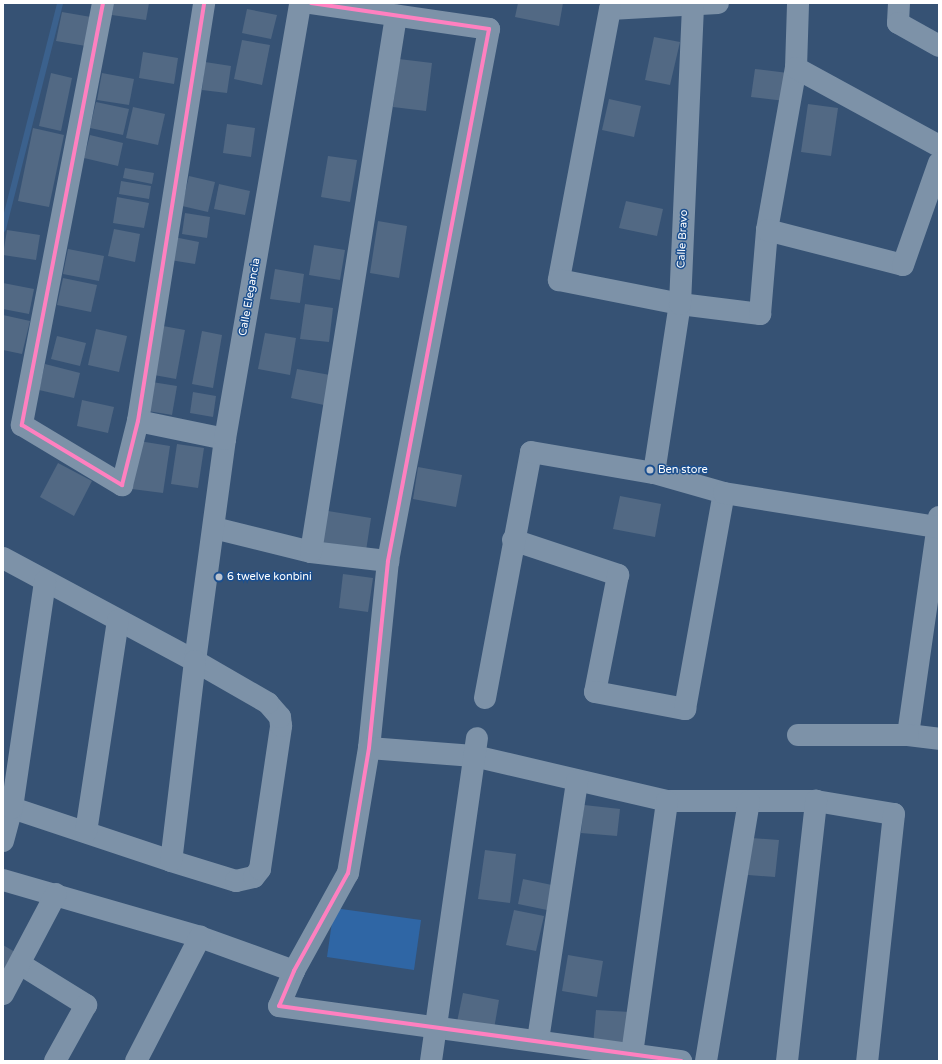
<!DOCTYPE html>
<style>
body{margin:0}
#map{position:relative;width:942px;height:1064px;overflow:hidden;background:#365274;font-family:"Varela Round",sans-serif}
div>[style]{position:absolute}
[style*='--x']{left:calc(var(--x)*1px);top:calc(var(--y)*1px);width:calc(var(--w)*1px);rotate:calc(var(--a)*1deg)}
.green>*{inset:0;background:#2f66a5}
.stream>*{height:6px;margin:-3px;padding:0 3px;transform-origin:3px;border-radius:3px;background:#3b618d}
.building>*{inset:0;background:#526984}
.minor>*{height:22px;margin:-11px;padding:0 11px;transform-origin:11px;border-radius:11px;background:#7d92a8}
.cycleway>*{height:4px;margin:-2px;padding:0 2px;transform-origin:2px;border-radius:2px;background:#ff80c0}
.dots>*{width:11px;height:11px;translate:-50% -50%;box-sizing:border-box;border:2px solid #1b4f8f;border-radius:50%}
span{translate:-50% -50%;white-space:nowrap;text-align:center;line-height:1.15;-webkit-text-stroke:3px #1b4f8f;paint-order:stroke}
.street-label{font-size:11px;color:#fff}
.poi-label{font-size:11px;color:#fff}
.left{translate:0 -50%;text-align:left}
.frame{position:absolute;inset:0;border:4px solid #fff;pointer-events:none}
</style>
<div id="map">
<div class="green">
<i style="clip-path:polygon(334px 908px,421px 920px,414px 970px,327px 957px)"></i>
</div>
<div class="stream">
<i style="--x:3;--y:229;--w:233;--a:-75.8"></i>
</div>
<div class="building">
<i style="clip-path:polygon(114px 3px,149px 3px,146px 20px,112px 15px)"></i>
<i style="clip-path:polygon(518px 3px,563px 3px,559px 26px,515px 17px)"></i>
<i style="clip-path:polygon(247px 9px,277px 15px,271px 39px,242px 33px)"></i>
<i style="clip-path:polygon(62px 12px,91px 17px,86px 46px,56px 41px)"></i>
<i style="clip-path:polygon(654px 37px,680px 42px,670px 85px,645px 80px)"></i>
<i style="clip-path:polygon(242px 40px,270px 45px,262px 85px,234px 79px)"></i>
<i style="clip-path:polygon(143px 52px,178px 58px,174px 84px,139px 78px)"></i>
<i style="clip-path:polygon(399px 59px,432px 63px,426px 111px,393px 107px)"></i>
<i style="clip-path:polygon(205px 62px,231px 66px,227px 93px,202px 90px)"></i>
<i style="clip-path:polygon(755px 69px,788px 73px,785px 101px,751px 97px)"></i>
<i style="clip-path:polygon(51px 73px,72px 78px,61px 131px,39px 126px)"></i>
<i style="clip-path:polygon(102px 73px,134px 79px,129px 105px,97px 100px)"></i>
<i style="clip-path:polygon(609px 99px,641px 106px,634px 137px,602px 130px)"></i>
<i style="clip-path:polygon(96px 102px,129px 109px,123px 135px,90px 128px)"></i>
<i style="clip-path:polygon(808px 104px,838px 108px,831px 156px,801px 152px)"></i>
<i style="clip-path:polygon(133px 107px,165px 114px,158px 145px,126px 138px)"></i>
<i style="clip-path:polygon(227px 124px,255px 128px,251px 157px,223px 153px)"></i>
<i style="clip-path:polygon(33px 128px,64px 135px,49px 207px,18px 201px)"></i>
<i style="clip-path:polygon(90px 135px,123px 143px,118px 166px,84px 158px)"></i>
<i style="clip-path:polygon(328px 156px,357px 160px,350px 202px,321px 197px)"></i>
<i style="clip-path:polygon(125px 168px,154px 173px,152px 184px,123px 178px)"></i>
<i style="clip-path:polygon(189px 176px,215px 182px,208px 212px,182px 206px)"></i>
<i style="clip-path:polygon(121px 181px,151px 186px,149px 199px,119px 194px)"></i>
<i style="clip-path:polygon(219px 184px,250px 191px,245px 215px,214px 209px)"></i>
<i style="clip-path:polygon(117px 197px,149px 203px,144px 228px,113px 223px)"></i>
<i style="clip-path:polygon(626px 201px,663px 209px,657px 236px,619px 228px)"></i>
<i style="clip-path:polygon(185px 213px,210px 217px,207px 238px,182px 234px)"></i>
<i style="clip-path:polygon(378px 221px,407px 226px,399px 278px,370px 273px)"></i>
<i style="clip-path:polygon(114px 229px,140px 234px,135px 262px,108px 256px)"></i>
<i style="clip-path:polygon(7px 230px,40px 235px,36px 260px,3px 255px)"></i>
<i style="clip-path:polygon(174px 237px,199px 242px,195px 264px,170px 260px)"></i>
<i style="clip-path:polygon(314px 245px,345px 250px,340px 280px,309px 275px)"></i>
<i style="clip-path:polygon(68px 249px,104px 256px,99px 281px,63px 274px)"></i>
<i style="clip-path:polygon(275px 269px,304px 274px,300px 303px,270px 299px)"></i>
<i style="clip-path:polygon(63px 278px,97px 285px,91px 312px,57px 305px)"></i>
<i style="clip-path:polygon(3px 283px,34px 289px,29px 314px,3px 309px)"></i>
<i style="clip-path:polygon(305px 304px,333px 308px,329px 342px,300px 339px)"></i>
<i style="clip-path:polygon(3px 315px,30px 321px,22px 354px,3px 350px)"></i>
<i style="clip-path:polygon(163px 326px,185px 330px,176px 379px,154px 375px)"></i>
<i style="clip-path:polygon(96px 329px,127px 336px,119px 372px,88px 365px)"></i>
<i style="clip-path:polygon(202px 331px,222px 335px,213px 388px,192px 384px)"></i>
<i style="clip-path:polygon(265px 333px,296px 338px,290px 375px,258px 369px)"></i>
<i style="clip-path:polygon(57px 336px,86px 343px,80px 366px,51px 359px)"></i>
<i style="clip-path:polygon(45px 364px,80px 373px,74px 398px,39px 390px)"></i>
<i style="clip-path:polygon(297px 369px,330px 375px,324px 405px,291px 398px)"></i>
<i style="clip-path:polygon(152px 382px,177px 386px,172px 415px,148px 411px)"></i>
<i style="clip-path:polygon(193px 392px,216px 396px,213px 417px,190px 413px)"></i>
<i style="clip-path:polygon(82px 400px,114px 407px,108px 433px,77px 426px)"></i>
<i style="clip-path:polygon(139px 441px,170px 446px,163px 493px,132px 489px)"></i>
<i style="clip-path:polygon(177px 444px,204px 448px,198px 488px,171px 484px)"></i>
<i style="clip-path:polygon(58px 463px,92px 481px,74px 516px,40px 497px)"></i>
<i style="clip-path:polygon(418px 467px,462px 475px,456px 507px,413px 499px)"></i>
<i style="clip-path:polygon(620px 496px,661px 504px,655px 537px,613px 529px)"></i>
<i style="clip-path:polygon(328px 511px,371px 518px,366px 551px,322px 543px)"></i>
<i style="clip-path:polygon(343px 574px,373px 578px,368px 612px,339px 608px)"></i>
<i style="clip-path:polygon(584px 805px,620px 809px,617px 836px,581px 833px)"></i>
<i style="clip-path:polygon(752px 838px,779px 840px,775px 877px,748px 875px)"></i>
<i style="clip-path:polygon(485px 850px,516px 854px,510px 903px,478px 899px)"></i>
<i style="clip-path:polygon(523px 879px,552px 885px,547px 910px,518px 904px)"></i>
<i style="clip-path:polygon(514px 910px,544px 916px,536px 951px,506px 945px)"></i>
<i style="clip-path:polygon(3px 945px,15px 952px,3px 972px)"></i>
<i style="clip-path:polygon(568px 955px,603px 961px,597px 997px,562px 991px)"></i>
<i style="clip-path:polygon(463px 993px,499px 1000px,494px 1029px,457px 1022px)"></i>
<i style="clip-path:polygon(596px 1010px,630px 1012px,627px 1048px,593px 1045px)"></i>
</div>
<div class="minor">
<i style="--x:103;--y:3;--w:430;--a:100.9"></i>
<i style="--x:22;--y:425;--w:117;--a:31"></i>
<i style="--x:122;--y:485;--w:66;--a:-76"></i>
<i style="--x:138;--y:421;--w:423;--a:-81"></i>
<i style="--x:311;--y:3;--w:180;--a:8.3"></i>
<i style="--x:489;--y:29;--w:542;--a:100.75"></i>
<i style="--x:388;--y:561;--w:188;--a:95.8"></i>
<i style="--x:369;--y:748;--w:127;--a:99.5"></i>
<i style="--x:348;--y:873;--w:112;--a:118.9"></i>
<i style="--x:294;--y:971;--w:38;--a:113"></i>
<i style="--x:279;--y:1006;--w:406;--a:7.8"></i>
<i style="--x:718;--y:3;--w:108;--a:176.8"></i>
<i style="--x:610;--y:9;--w:276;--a:100.7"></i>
<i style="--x:559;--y:280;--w:123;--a:11.2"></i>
<i style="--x:680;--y:304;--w:81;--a:7.1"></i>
<i style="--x:760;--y:314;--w:84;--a:-85.2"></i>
<i style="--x:767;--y:230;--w:165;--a:-79.9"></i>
<i style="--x:796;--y:68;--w:65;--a:-88.2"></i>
<i style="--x:899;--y:3;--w:20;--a:93"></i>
<i style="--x:898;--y:23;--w:47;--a:29.3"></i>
<i style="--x:796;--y:68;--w:163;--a:28.6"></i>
<i style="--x:767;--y:230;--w:140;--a:14.4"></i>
<i style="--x:903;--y:265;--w:108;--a:-70.6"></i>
<i style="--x:138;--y:421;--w:89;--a:11.7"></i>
<i style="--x:654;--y:473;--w:171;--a:-81.3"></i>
<i style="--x:680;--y:304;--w:301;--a:-87.5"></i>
<i style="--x:939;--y:517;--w:220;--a:98.1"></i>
<i style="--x:908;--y:735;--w:31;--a:7"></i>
<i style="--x:214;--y:528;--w:100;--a:13.9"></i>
<i style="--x:311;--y:552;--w:78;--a:6.7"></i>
<i style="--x:513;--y:540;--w:111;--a:18.4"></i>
<i style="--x:618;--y:575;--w:119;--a:101.1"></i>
<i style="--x:595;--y:692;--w:92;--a:10.7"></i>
<i style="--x:685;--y:709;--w:219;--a:-79.8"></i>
<i style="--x:311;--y:552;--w:543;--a:-80.99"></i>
<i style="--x:3;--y:558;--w:218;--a:28.2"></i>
<i style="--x:195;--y:661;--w:224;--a:-82.3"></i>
<i style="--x:225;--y:439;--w:442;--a:-80.2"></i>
<i style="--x:485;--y:698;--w:250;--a:-79.4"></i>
<i style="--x:531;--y:452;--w:125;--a:9.7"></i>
<i style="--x:654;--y:473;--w:73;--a:15.9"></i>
<i style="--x:724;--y:493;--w:216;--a:9.1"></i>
<i style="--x:798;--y:735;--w:110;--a:0"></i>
<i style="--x:369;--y:748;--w:105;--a:4.4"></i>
<i style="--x:474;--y:756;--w:198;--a:13.1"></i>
<i style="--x:667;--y:801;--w:149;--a:0"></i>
<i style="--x:816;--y:801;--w:79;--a:9.5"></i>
<i style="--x:894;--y:814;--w:248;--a:96.2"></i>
<i style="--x:3;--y:805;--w:177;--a:18.4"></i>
<i style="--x:171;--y:861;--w:68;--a:17.1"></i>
<i style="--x:236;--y:881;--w:18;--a:-13"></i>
<i style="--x:254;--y:877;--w:10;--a:-53"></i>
<i style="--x:260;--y:869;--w:145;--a:-81.6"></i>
<i style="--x:281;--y:726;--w:9;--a:-96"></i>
<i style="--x:280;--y:717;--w:18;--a:-131"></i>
<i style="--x:268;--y:703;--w:84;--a:-150.1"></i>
<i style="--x:195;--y:661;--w:201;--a:96.8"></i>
<i style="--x:86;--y:832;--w:214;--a:-81.4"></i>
<i style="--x:3;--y:841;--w:34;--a:-75"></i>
<i style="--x:12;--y:808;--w:229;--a:-81.7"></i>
<i style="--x:3;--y:880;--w:205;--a:16.1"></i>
<i style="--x:200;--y:937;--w:100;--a:19.9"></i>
<i style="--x:20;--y:964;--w:78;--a:31.8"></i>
<i style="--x:86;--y:1005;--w:64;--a:119"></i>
<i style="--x:3;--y:994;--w:113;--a:-62.1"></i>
<i style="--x:538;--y:1040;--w:262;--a:-81.4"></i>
<i style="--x:632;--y:1054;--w:255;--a:-82.1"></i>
<i style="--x:136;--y:1061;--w:140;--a:-62.7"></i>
<i style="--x:431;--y:1061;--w:326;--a:-81.9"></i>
<i style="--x:706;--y:1061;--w:263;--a:-80.6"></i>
<i style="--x:787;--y:1061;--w:262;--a:-83.6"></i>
</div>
<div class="cycleway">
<i style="--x:103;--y:3;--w:430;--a:100.9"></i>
<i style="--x:22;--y:425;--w:117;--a:31"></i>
<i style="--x:122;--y:485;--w:66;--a:-76"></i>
<i style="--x:138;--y:421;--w:423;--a:-81"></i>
<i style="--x:311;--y:3;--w:180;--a:8.3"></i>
<i style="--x:489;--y:29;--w:542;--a:100.75"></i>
<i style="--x:388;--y:561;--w:188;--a:95.8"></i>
<i style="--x:369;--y:748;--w:127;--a:99.5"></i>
<i style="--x:348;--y:873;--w:112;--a:118.9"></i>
<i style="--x:294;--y:971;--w:38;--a:113"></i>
<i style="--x:279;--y:1006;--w:406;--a:7.8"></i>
</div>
<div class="dots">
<i style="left:650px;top:470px;background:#b9c2ce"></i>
<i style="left:219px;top:577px;background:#b9c2ce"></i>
</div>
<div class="street-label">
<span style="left:683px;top:239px;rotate:-87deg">Calle Bravo</span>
<span style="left:250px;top:297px;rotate:-80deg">Calle Elegancia</span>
</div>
<div class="poi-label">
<span class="left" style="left:658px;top:470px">Ben store</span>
<span class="left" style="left:227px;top:577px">6 twelve konbini</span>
</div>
<div class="frame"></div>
</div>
